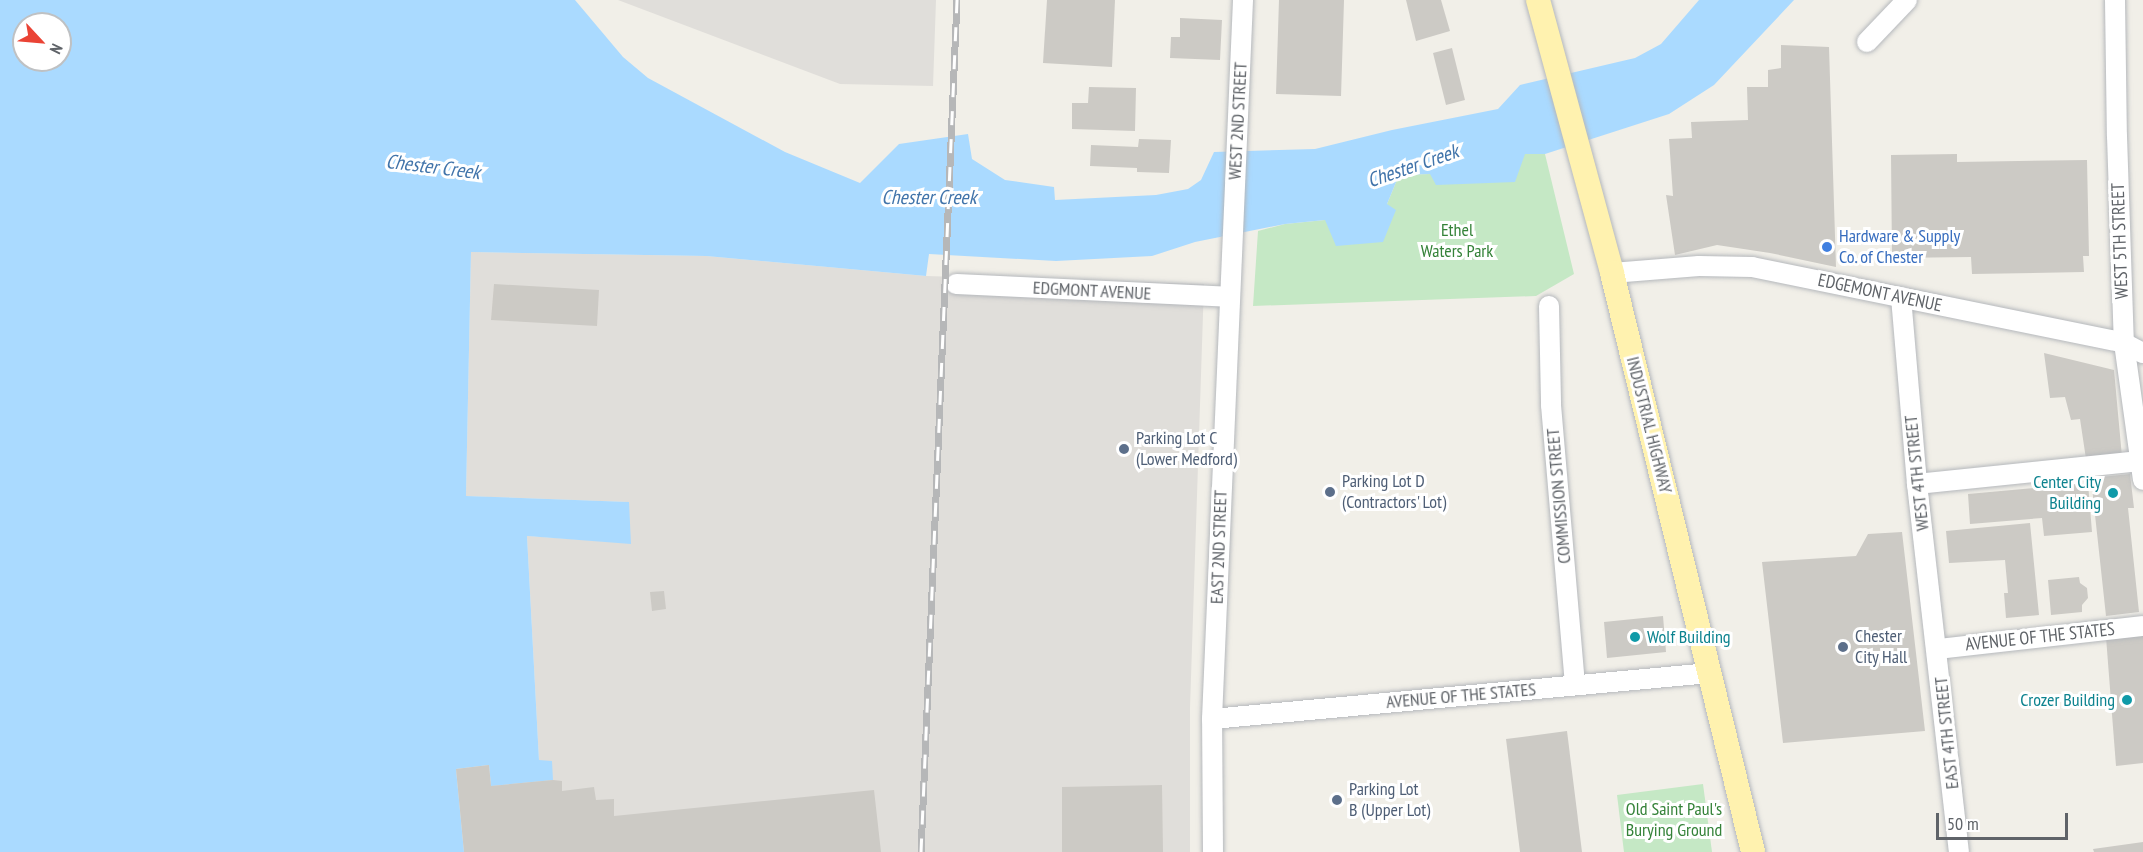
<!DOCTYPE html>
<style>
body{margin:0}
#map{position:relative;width:2143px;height:852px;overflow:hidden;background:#f1efe8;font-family:"PT Sans Narrow",sans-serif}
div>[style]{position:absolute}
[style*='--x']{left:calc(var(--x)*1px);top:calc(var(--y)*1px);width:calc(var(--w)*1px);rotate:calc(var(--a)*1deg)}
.industrial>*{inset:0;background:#e0deda}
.green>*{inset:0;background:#c5e8c5}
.water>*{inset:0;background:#aadaff}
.building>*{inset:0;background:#cccac5}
.roads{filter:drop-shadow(0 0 2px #b5b8bc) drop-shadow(0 0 2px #b5b8bc)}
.minor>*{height:20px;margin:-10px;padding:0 10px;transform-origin:10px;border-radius:10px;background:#fff}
.major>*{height:24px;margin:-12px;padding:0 12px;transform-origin:12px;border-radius:12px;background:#fff2af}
.rail>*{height:7px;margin-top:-3.5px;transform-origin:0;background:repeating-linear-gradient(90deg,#fff 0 14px,#b6b7b8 0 28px);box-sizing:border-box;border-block:2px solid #b6b7b8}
.dots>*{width:16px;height:16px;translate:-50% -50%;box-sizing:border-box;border:3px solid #fff;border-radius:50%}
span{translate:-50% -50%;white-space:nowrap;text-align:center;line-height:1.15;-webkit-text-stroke:6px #fff;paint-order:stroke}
.street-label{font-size:18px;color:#5f6368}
.park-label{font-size:18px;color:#348238}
.shop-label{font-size:18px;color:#366cbe}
.left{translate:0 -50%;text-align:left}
.service-label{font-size:18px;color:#4e5e75}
.culture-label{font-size:18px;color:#0d838f}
.right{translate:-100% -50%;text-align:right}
.water-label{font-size:20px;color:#4174aa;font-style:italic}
.north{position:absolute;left:12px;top:12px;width:60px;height:60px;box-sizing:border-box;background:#fff;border:2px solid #bfc1c3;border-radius:50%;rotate:116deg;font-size:16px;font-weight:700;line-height:24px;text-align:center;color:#5f6368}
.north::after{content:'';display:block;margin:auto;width:21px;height:27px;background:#ea4335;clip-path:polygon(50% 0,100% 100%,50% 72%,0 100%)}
.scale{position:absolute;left:1936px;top:813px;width:132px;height:27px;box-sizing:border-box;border:3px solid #5f6368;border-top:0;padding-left:8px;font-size:18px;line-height:21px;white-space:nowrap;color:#5f6368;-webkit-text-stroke:4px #fff;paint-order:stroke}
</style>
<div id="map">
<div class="industrial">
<i style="clip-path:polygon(618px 0,936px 0,933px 86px,840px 84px)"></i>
<i style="clip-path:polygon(471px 252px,706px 256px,926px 276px,1204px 284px,1190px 708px,1190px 852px,464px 852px,456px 769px,489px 765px,491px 785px,539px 760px,527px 536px,630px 543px,628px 502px,466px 496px)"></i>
</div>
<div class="green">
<i style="clip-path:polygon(1525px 154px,1545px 154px,1574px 274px,1536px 296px,1253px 306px,1258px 231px,1285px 224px,1325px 220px,1387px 204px,1399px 175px,1430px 174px)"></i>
<i style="clip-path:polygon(1703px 784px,1712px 852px,1624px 852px,1617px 795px)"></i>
</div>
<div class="water">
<i style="clip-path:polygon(evenodd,0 0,575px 0,623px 57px,648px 78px,785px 152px,860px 183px,899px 144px,968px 134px,972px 159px,1005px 180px,1054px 187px,1055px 200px,1156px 195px,1188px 189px,1201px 180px,1214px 152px,1315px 149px,1392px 130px,1498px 109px,1520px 85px,1635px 58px,1661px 44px,1699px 0,1794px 0,1714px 85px,1669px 114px,1545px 154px,1525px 154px,1515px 182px,1436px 185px,1430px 174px,1399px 175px,1387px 204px,1396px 210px,1383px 242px,1336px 246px,1325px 220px,1285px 224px,1195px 242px,1152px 256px,1056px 261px,929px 254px,926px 276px,706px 256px,471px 252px,466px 496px,629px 502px,631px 544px,527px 536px,539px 760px,552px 761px,553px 780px,491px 786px,489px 765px,456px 769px,464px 852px,0 852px,0 0,24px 24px,60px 24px,60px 60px,24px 60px,24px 24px)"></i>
</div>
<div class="building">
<i style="clip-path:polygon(1047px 0,1115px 0,1112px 67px,1043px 63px)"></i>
<i style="clip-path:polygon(1279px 0,1344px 0,1341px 96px,1276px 94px)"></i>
<i style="clip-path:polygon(1406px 0,1441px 0,1450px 31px,1416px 41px)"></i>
<i style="clip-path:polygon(1180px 18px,1222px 20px,1220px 60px,1170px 58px,1171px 37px,1180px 37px)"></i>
<i style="clip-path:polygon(1781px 45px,1829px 47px,1836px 267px,1770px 253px,1717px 245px,1675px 255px,1666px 195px,1673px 196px,1669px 139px,1692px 138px,1691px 122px,1748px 120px,1747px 87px,1768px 87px,1768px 70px,1781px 68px)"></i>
<i style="clip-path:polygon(1452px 48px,1465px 100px,1446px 105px,1433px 53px)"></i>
<i style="clip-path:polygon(1089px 87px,1136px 88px,1135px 131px,1072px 129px,1072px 103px,1088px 103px)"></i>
<i style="clip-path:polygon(1139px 139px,1171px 140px,1169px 173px,1137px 172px,1137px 168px,1090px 166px,1091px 145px,1138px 147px)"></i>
<i style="clip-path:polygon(1957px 154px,1957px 162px,2087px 160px,2089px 256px,2083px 256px,2084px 272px,1972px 274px,1971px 257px,1892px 258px,1891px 155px)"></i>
<i style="clip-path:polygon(494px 284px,599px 290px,597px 326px,491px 320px)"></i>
<i style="clip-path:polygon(2044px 353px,2114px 370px,2122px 457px,2086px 459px,2080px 419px,2071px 420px,2065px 397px,2050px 398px)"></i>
<i style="clip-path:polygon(2130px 474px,2134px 508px,2128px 508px,2139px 612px,2106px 616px,2091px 478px)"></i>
<i style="clip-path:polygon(2088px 483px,2092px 532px,2044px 536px,2042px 518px,1970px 524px,1968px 494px)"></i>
<i style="clip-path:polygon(2030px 523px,2039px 615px,2006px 618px,2004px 593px,2008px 593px,2005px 560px,1949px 563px,1946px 531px)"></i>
<i style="clip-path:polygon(1902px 532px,1925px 731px,1783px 743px,1762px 562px,1856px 556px,1868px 534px)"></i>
<i style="clip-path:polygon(2079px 577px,2080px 583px,2087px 588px,2088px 598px,2082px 605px,2082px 612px,2051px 615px,2048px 580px)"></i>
<i style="clip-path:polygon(664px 591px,666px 609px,652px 611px,650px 592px)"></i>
<i style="clip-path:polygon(1663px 616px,1666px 652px,1607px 658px,1604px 622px)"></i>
<i style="clip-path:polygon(2143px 631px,2143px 763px,2116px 766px,2106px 637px)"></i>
<i style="clip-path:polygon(1567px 731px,1582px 852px,1520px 852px,1506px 739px)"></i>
<i style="clip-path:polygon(489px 765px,491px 786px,553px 780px,562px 781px,562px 791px,594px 787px,596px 800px,614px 799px,614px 816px,874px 790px,881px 852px,464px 852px,456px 769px)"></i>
<i style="clip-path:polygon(1162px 785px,1163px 852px,1062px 852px,1062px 787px)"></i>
<i style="clip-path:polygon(2143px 842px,2143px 852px,2094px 852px,2093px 849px)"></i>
</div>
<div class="roads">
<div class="minor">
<i style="--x:2115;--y:0;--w:136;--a:89.2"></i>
<i style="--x:2117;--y:136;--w:207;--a:88.1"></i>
<i style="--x:2124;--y:343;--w:138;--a:82.1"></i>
<i style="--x:1867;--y:42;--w:58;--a:-46.4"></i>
<i style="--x:1612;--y:273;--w:87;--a:-4.6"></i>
<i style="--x:1699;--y:266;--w:53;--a:1.1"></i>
<i style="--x:1752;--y:267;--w:380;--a:11.5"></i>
<i style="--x:2124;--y:343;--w:21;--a:28"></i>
<i style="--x:956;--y:284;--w:273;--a:2.7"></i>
<i style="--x:1901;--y:297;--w:188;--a:85.1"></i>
<i style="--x:1917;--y:484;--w:370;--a:83.5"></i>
<i style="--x:1549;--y:306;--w:99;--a:88.8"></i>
<i style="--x:1551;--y:405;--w:281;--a:85.1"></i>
<i style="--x:1917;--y:484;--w:224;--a:-5.9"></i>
<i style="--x:1938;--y:649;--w:206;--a:-6.4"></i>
<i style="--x:1212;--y:719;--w:500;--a:-5.28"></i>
<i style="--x:1213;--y:852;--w:133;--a:-90.4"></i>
<i style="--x:1212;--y:719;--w:720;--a:-87.53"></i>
</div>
<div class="major">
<i style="--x:1538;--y:0;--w:283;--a:74.8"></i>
<i style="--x:1612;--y:273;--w:596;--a:76.31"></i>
</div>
</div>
<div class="rail">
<i style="--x:921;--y:852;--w:853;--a:-87.58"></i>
</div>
<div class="dots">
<i style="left:1827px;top:247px;background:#3f7fe0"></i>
<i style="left:1124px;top:449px;background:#5c6f8a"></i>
<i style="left:1330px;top:492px;background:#5c6f8a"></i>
<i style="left:2113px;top:493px;background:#0f9aa8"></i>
<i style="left:1635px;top:637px;background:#0f9aa8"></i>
<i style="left:1843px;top:647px;background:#5c6f8a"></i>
<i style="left:2127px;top:700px;background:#0f9aa8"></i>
<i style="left:1337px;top:800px;background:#5c6f8a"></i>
</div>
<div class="street-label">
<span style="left:1238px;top:121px;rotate:-87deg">WEST 2ND STREET</span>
<span style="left:2120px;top:241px;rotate:-92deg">WEST 5TH STREET</span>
<span style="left:1092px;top:291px;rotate:3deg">EDGMONT AVENUE</span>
<span style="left:1880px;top:293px;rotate:12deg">EDGEMONT AVENUE</span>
<span style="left:1649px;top:425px;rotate:76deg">INDUSTRIAL HIGHWAY</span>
<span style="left:1917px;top:473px;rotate:-96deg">WEST 4TH STREET</span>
<span style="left:1559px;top:496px;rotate:-95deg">COMMISSION STREET</span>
<span style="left:1219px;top:547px;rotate:-88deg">EAST 2ND STREET</span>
<span style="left:2040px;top:637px;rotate:-6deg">AVENUE OF THE STATES</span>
<span style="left:1461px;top:696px;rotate:-5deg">AVENUE OF THE STATES</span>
<span style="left:1947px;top:733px;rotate:-96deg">EAST 4TH STREET</span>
</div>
<div class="park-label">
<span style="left:1457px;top:241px">Ethel<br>Waters Park</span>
<span style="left:1674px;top:820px">Old Saint Paul's<br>Burying Ground</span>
</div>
<div class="shop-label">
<span class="left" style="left:1839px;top:247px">Hardware &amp; Supply<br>Co. of Chester</span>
</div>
<div class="service-label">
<span class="left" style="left:1136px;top:449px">Parking Lot C<br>(Lower Medford)</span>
<span class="left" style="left:1342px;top:492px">Parking Lot D<br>(Contractors' Lot)</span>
<span class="left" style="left:1855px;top:647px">Chester<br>City Hall</span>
<span class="left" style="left:1349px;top:800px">Parking Lot<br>B (Upper Lot)</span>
</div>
<div class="culture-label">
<span class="right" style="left:2101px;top:493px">Center City<br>Building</span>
<span class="left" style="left:1647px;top:637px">Wolf Building</span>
<span class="right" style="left:2115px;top:700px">Crozer Building</span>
</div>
<div class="water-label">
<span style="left:1413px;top:166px;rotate:-19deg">Chester Creek</span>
<span style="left:433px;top:167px;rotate:7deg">Chester Creek</span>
<span style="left:929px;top:197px">Chester Creek</span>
</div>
<div class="north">N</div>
<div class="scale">50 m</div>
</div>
